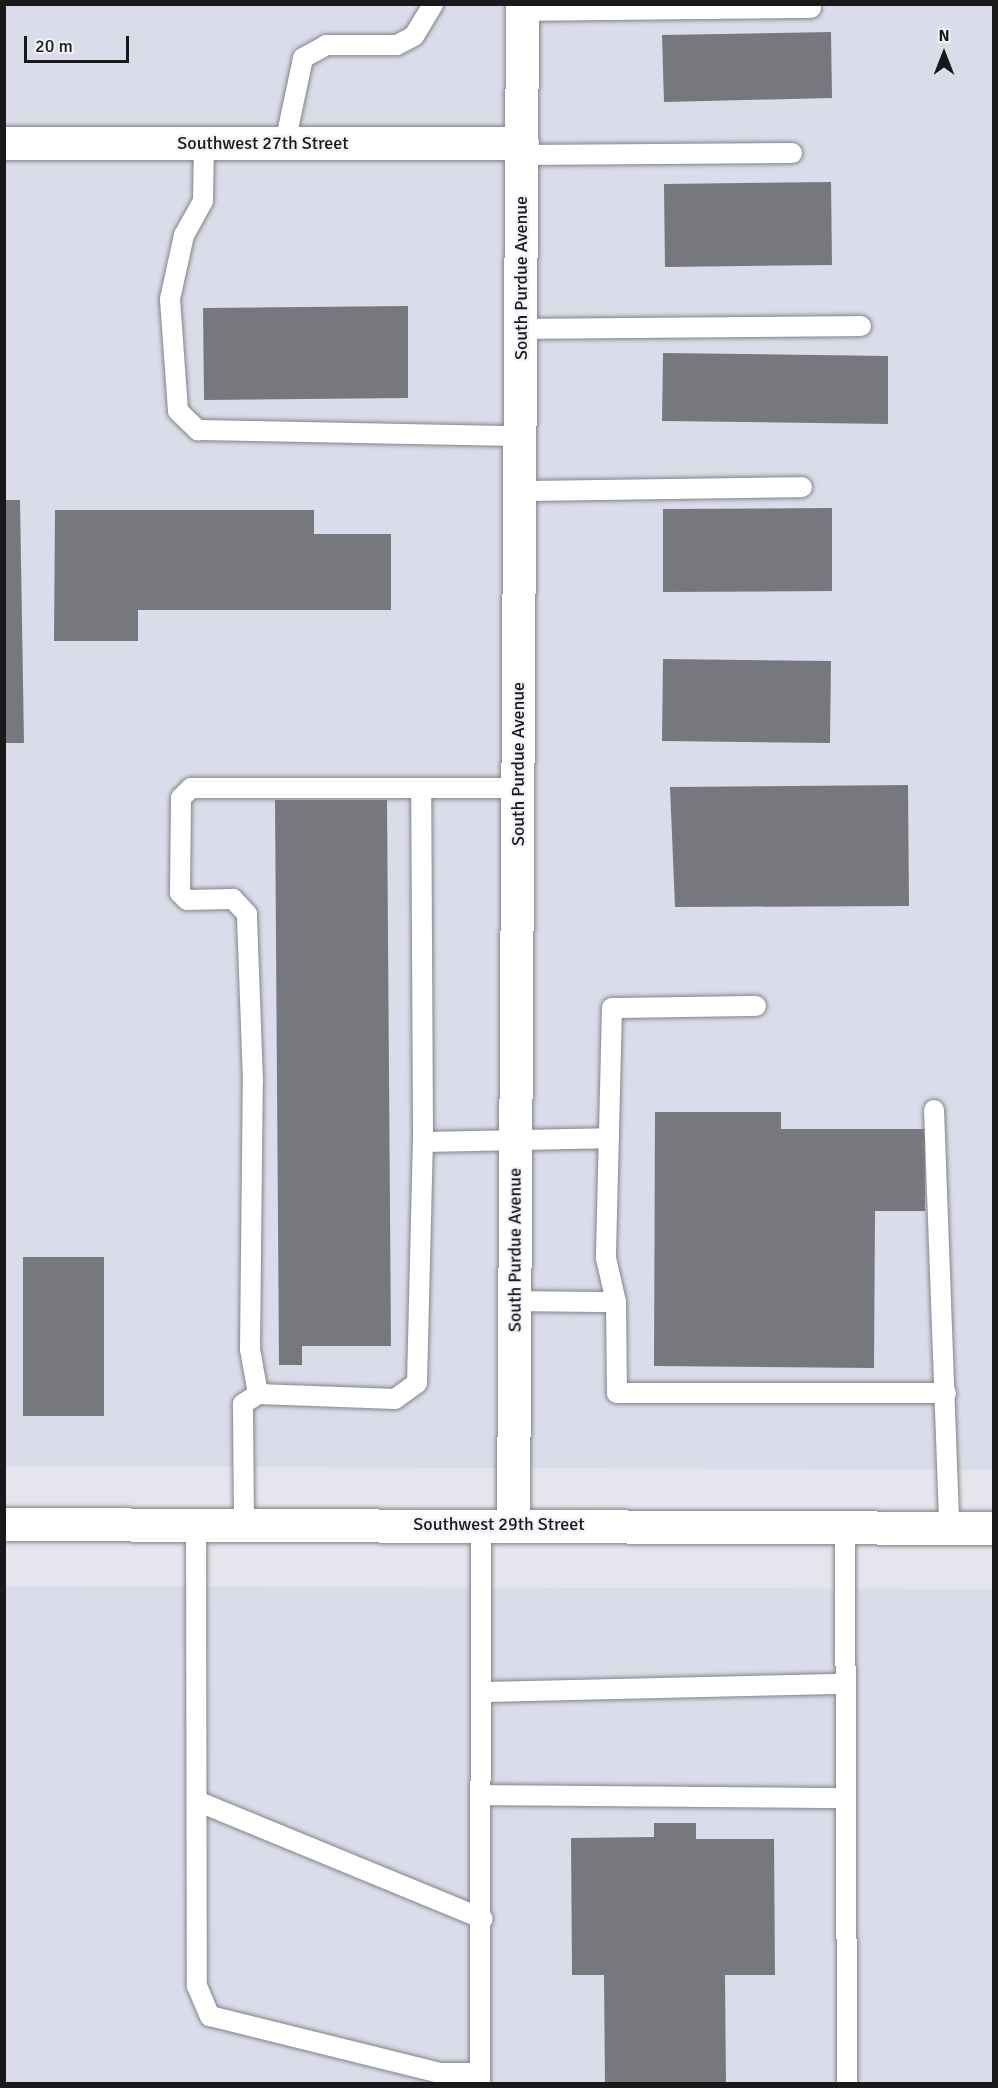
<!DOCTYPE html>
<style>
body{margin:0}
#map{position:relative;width:998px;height:2088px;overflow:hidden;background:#e5e6ed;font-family:Signika,sans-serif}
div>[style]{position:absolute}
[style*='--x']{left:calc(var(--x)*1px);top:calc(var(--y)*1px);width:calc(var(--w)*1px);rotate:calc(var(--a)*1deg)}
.built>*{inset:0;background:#dadcea}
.building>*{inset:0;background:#77787e}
.roads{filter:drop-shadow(0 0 2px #838389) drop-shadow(0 0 2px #838389)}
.service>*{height:20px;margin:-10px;padding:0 10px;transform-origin:10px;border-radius:10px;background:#fff}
.minor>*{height:33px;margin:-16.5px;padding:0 16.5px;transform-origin:16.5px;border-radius:16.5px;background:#fff}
.tertiary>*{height:33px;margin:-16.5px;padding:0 16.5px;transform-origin:16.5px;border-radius:16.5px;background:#fff}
span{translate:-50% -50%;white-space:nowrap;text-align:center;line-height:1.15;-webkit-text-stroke:4.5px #f3f4fa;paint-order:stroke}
.street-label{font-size:18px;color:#19191c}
.frame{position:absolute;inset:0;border:6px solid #19191c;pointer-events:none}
.north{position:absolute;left:914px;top:24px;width:60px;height:60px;-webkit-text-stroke:4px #f3f4fa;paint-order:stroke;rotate:0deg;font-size:16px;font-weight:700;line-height:24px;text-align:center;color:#19191c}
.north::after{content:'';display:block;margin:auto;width:21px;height:27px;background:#19191c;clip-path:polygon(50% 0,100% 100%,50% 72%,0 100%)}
.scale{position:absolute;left:24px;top:36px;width:105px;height:27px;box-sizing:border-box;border:3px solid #19191c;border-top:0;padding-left:8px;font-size:18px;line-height:21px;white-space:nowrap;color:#19191c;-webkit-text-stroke:4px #f3f4fa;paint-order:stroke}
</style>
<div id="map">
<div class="built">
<i style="clip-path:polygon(5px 5px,993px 5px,993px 1470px,5px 1466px)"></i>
<i style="clip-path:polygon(4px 1586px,993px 1589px,993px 2083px,5px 2083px)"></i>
</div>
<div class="building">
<i style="clip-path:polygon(831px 32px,832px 98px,664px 102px,662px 35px)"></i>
<i style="clip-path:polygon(831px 182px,832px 265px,665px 267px,664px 184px)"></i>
<i style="clip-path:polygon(408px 306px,408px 398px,204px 400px,203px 308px)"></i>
<i style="clip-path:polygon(663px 353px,888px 356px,888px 424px,662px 421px)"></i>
<i style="clip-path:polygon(4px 500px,20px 500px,24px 743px,4px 743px)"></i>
<i style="clip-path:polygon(832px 508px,832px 591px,663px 592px,663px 509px)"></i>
<i style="clip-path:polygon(55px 510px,314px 510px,314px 534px,391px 534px,391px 610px,138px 610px,138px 641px,54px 641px)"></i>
<i style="clip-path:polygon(663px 659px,831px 661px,830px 743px,662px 741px)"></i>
<i style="clip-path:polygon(908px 785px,909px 906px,675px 907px,670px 787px)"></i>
<i style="clip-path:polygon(275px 800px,387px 800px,391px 1346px,302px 1346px,302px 1365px,279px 1365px)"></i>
<i style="clip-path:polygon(655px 1112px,781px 1112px,781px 1129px,925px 1129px,925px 1211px,875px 1211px,874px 1368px,654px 1366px)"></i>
<i style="clip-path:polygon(23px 1257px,104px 1257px,104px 1416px,23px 1416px)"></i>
<i style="clip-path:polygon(654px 1823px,696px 1823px,696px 1839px,774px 1839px,775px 1975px,725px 1975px,726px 2084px,605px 2084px,604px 1975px,572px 1975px,571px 1838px,654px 1837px)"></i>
</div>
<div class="roads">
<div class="service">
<i style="--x:522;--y:11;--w:289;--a:-0.6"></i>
<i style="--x:204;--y:143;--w:58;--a:91"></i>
<i style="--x:203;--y:201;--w:39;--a:119"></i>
<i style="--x:184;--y:235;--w:66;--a:102.3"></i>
<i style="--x:170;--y:299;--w:112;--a:85.9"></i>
<i style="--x:178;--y:411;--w:28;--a:44"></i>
<i style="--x:198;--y:430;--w:322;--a:1.1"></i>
<i style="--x:285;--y:143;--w:87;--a:-78"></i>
<i style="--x:303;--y:58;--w:26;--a:-29"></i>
<i style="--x:326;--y:45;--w:71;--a:0"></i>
<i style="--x:397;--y:45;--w:19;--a:-28"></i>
<i style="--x:414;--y:36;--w:37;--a:-59"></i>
<i style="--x:522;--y:155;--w:270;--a:-0.4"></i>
<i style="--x:521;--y:329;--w:340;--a:-0.5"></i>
<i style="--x:520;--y:491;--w:282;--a:-0.8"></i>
<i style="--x:756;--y:1006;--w:144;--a:179.2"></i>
<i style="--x:612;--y:1008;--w:250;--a:91.4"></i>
<i style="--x:606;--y:1258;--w:45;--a:77.2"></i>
<i style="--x:616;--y:1302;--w:91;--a:89.4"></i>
<i style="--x:617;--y:1393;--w:329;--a:0"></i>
<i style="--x:934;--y:1110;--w:417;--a:87.9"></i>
<i style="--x:423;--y:1142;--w:186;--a:-1.2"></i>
<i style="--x:515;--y:1301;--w:101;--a:0.6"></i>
<i style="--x:258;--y:1394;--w:46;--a:-100.1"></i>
<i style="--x:250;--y:1349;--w:268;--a:-89.4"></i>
<i style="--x:253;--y:1081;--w:167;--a:-92.1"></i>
<i style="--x:247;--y:914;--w:21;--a:-133"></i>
<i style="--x:233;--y:899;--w:46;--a:178.8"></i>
<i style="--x:187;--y:900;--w:10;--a:-135"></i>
<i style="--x:180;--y:893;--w:95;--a:-89.4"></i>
<i style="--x:181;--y:798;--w:14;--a:-45"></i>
<i style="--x:191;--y:788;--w:327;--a:0"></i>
<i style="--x:196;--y:1524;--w:462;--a:89.9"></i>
<i style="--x:197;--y:1986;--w:33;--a:67"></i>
<i style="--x:210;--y:2016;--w:238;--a:13.9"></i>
<i style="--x:441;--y:2073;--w:39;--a:0"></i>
<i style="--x:244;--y:1524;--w:120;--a:-90.5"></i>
<i style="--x:243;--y:1404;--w:18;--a:-34"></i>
<i style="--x:258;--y:1394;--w:137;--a:2.1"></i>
<i style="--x:395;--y:1399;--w:27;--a:-36"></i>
<i style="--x:417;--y:1383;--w:251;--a:-88.6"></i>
<i style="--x:423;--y:1132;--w:343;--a:-90.3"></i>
<i style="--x:845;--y:1526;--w:558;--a:89.79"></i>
<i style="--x:485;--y:1692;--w:361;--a:-1.3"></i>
<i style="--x:484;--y:1795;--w:362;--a:0.5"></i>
<i style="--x:197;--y:1801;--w:309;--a:22.4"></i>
<i style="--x:480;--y:2084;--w:560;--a:-89.9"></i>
</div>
<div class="minor">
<i style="--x:4;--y:143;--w:518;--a:0"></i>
<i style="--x:513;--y:1524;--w:1520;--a:-89.66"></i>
</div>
<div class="tertiary">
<i style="--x:4;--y:1524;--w:990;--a:0.23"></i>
</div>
</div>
<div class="street-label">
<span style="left:263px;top:143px">Southwest 27th Street</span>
<span style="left:521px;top:278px;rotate:-90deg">South Purdue Avenue</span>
<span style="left:518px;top:764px;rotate:-90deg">South Purdue Avenue</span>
<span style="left:515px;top:1250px;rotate:-90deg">South Purdue Avenue</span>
<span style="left:499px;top:1524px">Southwest 29th Street</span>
</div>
<div class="frame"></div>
<div class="north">N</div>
<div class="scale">20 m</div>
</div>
